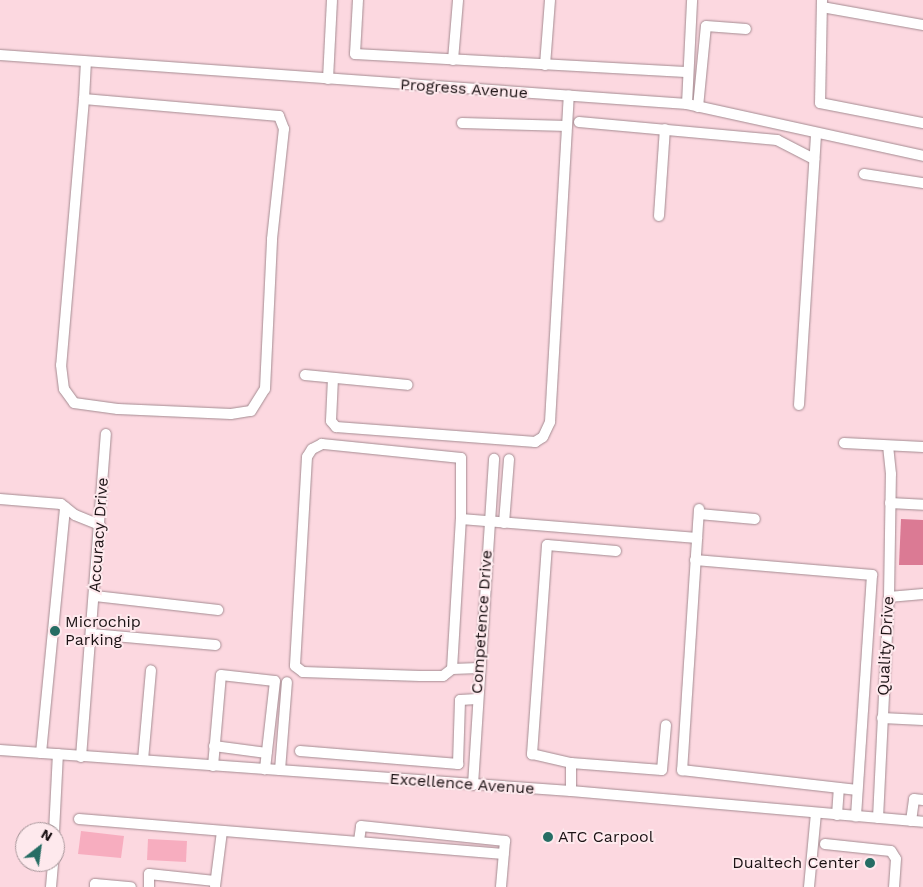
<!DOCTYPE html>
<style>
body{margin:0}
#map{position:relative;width:923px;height:887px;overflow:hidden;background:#fee9ed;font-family:"Work Sans",sans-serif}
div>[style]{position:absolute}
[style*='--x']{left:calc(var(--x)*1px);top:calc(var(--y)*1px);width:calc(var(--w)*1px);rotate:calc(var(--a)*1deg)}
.built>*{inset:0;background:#fcd8e0}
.green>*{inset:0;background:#f7adbf}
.water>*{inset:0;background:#db7a94}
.roads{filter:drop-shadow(0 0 1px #a48b91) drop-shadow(0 0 1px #a48b91)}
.minor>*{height:10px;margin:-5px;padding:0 5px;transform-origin:5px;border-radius:5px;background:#fff}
.dots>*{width:14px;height:14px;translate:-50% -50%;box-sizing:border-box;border:2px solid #fee9ed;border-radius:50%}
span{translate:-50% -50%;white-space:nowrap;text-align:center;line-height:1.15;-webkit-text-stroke:4px #fee9ed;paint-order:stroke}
.street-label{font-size:16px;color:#1c1315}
.poi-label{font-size:16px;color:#1c1315}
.left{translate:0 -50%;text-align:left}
.right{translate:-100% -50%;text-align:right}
.north{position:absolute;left:15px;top:822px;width:50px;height:50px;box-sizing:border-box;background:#fee9ed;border:1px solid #a49397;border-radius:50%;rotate:30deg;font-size:14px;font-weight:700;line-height:20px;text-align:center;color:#1c1315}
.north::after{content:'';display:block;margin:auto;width:18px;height:22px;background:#266d64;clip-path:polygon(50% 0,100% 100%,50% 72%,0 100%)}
</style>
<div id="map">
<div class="built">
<i style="clip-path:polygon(evenodd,0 0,923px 0,923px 887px,0 887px,0 0,25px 832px,55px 832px,55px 862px,25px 862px,25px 832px)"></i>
</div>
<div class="green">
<i style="clip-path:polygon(81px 831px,124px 836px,121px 858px,78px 854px)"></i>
<i style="clip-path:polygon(148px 839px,187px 841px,186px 862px,147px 860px)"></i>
</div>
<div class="water">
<i style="clip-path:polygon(901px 519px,923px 520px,923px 565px,899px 565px)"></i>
</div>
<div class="roads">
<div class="minor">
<i style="--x:358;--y:0;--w:54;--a:93.2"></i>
<i style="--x:355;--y:54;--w:331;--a:3.1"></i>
<i style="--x:822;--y:0;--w:103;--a:91.1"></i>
<i style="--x:820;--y:103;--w:105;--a:11"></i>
<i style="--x:822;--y:7;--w:103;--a:10.1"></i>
<i style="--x:0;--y:55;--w:689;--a:4.08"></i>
<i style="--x:687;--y:104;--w:242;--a:12.4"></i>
<i style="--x:453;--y:60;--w:60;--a:-85.2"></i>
<i style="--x:545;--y:65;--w:65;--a:-85.6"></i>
<i style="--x:328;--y:79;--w:79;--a:-87.1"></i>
<i style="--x:84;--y:99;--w:267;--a:94.9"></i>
<i style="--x:61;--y:365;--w:24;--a:83"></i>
<i style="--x:64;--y:389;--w:17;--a:54"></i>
<i style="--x:74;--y:403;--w:44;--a:7.8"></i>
<i style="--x:118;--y:409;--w:113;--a:2.5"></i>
<i style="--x:231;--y:414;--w:20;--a:-9"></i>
<i style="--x:251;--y:411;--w:26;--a:-58"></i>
<i style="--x:265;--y:389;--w:150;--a:-87.3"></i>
<i style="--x:272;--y:239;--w:111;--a:-83.8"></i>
<i style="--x:284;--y:129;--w:14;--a:-111"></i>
<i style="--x:279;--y:116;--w:196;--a:-175"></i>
<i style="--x:84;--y:99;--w:37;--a:-87"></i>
<i style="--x:687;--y:104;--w:104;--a:-87.2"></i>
<i style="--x:698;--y:107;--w:81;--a:-84.4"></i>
<i style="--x:706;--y:26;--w:40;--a:4.3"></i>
<i style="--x:579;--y:122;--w:199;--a:5.2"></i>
<i style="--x:777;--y:140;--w:42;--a:27.2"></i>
<i style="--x:462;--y:123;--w:105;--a:1.6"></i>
<i style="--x:864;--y:174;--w:60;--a:8.7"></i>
<i style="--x:659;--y:216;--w:87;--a:-86.1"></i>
<i style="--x:305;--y:375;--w:103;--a:5.5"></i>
<i style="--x:333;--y:378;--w:43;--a:92.7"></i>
<i style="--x:331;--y:421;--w:8;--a:50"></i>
<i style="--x:336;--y:427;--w:200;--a:4.3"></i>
<i style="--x:535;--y:442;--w:9;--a:-32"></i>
<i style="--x:543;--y:437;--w:17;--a:-65"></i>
<i style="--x:550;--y:422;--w:327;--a:-86.7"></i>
<i style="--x:799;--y:405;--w:272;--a:-86.4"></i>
<i style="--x:844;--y:443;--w:79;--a:2.9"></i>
<i style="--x:0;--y:499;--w:61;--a:4.7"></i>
<i style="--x:61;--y:504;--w:18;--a:38"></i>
<i style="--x:75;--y:515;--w:27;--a:22"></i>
<i style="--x:890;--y:503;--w:33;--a:3"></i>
<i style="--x:699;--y:509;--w:262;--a:93.7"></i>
<i style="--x:682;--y:770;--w:176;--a:6.5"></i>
<i style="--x:699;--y:514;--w:56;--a:5.1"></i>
<i style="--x:461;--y:519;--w:237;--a:4.6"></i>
<i style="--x:504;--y:523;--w:64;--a:-85.5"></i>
<i style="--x:616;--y:551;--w:69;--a:-175"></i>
<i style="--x:547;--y:545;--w:210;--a:94.1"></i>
<i style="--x:532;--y:754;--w:40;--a:13"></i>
<i style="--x:571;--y:763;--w:91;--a:4.4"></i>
<i style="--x:662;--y:770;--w:45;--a:-84.9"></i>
<i style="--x:695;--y:560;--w:178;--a:4.8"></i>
<i style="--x:872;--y:575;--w:242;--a:93.8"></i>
<i style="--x:95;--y:596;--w:124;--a:6.5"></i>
<i style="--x:889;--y:597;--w:34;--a:-5"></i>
<i style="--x:92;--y:634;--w:124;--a:5.1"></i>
<i style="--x:452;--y:669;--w:150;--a:-86.6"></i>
<i style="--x:461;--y:519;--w:61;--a:-90"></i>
<i style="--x:461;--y:458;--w:140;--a:-174.2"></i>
<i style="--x:322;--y:444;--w:11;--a:153"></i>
<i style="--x:312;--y:449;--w:9;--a:122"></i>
<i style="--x:307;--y:457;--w:209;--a:93.3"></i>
<i style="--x:295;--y:666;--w:10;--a:37"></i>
<i style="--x:303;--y:672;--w:117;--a:2"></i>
<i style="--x:420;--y:676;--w:23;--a:0"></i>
<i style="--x:443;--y:676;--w:11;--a:-38"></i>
<i style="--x:452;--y:669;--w:27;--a:-2"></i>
<i style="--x:882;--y:718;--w:41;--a:2.8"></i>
<i style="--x:214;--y:746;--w:53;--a:7.5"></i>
<i style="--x:0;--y:750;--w:572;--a:4.11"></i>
<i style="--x:571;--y:791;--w:353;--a:5"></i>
<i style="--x:300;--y:751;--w:159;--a:4.7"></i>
<i style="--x:458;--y:764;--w:64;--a:-88.2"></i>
<i style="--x:460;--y:700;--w:17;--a:-3"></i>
<i style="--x:41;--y:753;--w:247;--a:-84.4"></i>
<i style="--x:81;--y:757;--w:324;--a:-85.6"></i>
<i style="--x:143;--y:760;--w:90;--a:-84.9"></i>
<i style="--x:213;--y:766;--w:91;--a:-85"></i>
<i style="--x:221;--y:675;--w:54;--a:6.3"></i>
<i style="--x:275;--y:681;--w:89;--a:96.5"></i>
<i style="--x:280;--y:770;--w:88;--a:-85.5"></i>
<i style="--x:473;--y:785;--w:327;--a:-86.3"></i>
<i style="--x:571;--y:791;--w:28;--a:-90"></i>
<i style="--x:837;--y:815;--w:27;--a:-86"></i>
<i style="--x:878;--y:818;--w:221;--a:-87.2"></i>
<i style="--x:889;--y:597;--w:123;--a:-89.1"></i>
<i style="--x:891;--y:474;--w:28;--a:-96"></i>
<i style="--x:79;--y:819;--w:426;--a:4.7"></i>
<i style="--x:911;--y:821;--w:22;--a:-82"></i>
<i style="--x:914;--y:799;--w:9;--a:6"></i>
<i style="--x:54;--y:832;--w:78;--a:-87.1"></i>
<i style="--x:359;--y:841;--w:15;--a:-82"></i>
<i style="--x:361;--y:826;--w:145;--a:5.9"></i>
<i style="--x:505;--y:841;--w:46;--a:95"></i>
<i style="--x:825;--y:844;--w:66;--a:6.1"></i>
<i style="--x:891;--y:851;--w:9;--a:58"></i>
<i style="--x:896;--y:859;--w:28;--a:94"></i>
<i style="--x:215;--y:886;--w:55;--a:-82.7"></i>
<i style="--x:51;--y:887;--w:25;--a:-85"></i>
<i style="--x:95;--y:887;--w:3;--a:-90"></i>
<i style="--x:95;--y:884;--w:36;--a:5"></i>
<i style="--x:149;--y:887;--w:13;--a:-90"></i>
<i style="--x:149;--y:874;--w:66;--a:6.1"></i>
<i style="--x:809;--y:887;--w:74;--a:-84.6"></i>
</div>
</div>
<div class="dots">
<i style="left:55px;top:631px;background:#266d64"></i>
<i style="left:548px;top:837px;background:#266d64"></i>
<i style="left:870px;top:863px;background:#266d64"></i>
</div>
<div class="street-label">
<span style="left:464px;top:89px;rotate:4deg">Progress Avenue</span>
<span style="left:99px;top:535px;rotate:-86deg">Accuracy Drive</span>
<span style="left:482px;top:622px;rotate:-86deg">Competence Drive</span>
<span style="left:886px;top:646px;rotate:-87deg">Quality Drive</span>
<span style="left:462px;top:784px;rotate:4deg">Excellence Avenue</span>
</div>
<div class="poi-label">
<span class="left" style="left:65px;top:631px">Microchip<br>Parking</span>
<span class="left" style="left:558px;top:837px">ATC Carpool</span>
<span class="right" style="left:860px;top:863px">Dualtech Center</span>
</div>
<div class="north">N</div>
</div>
